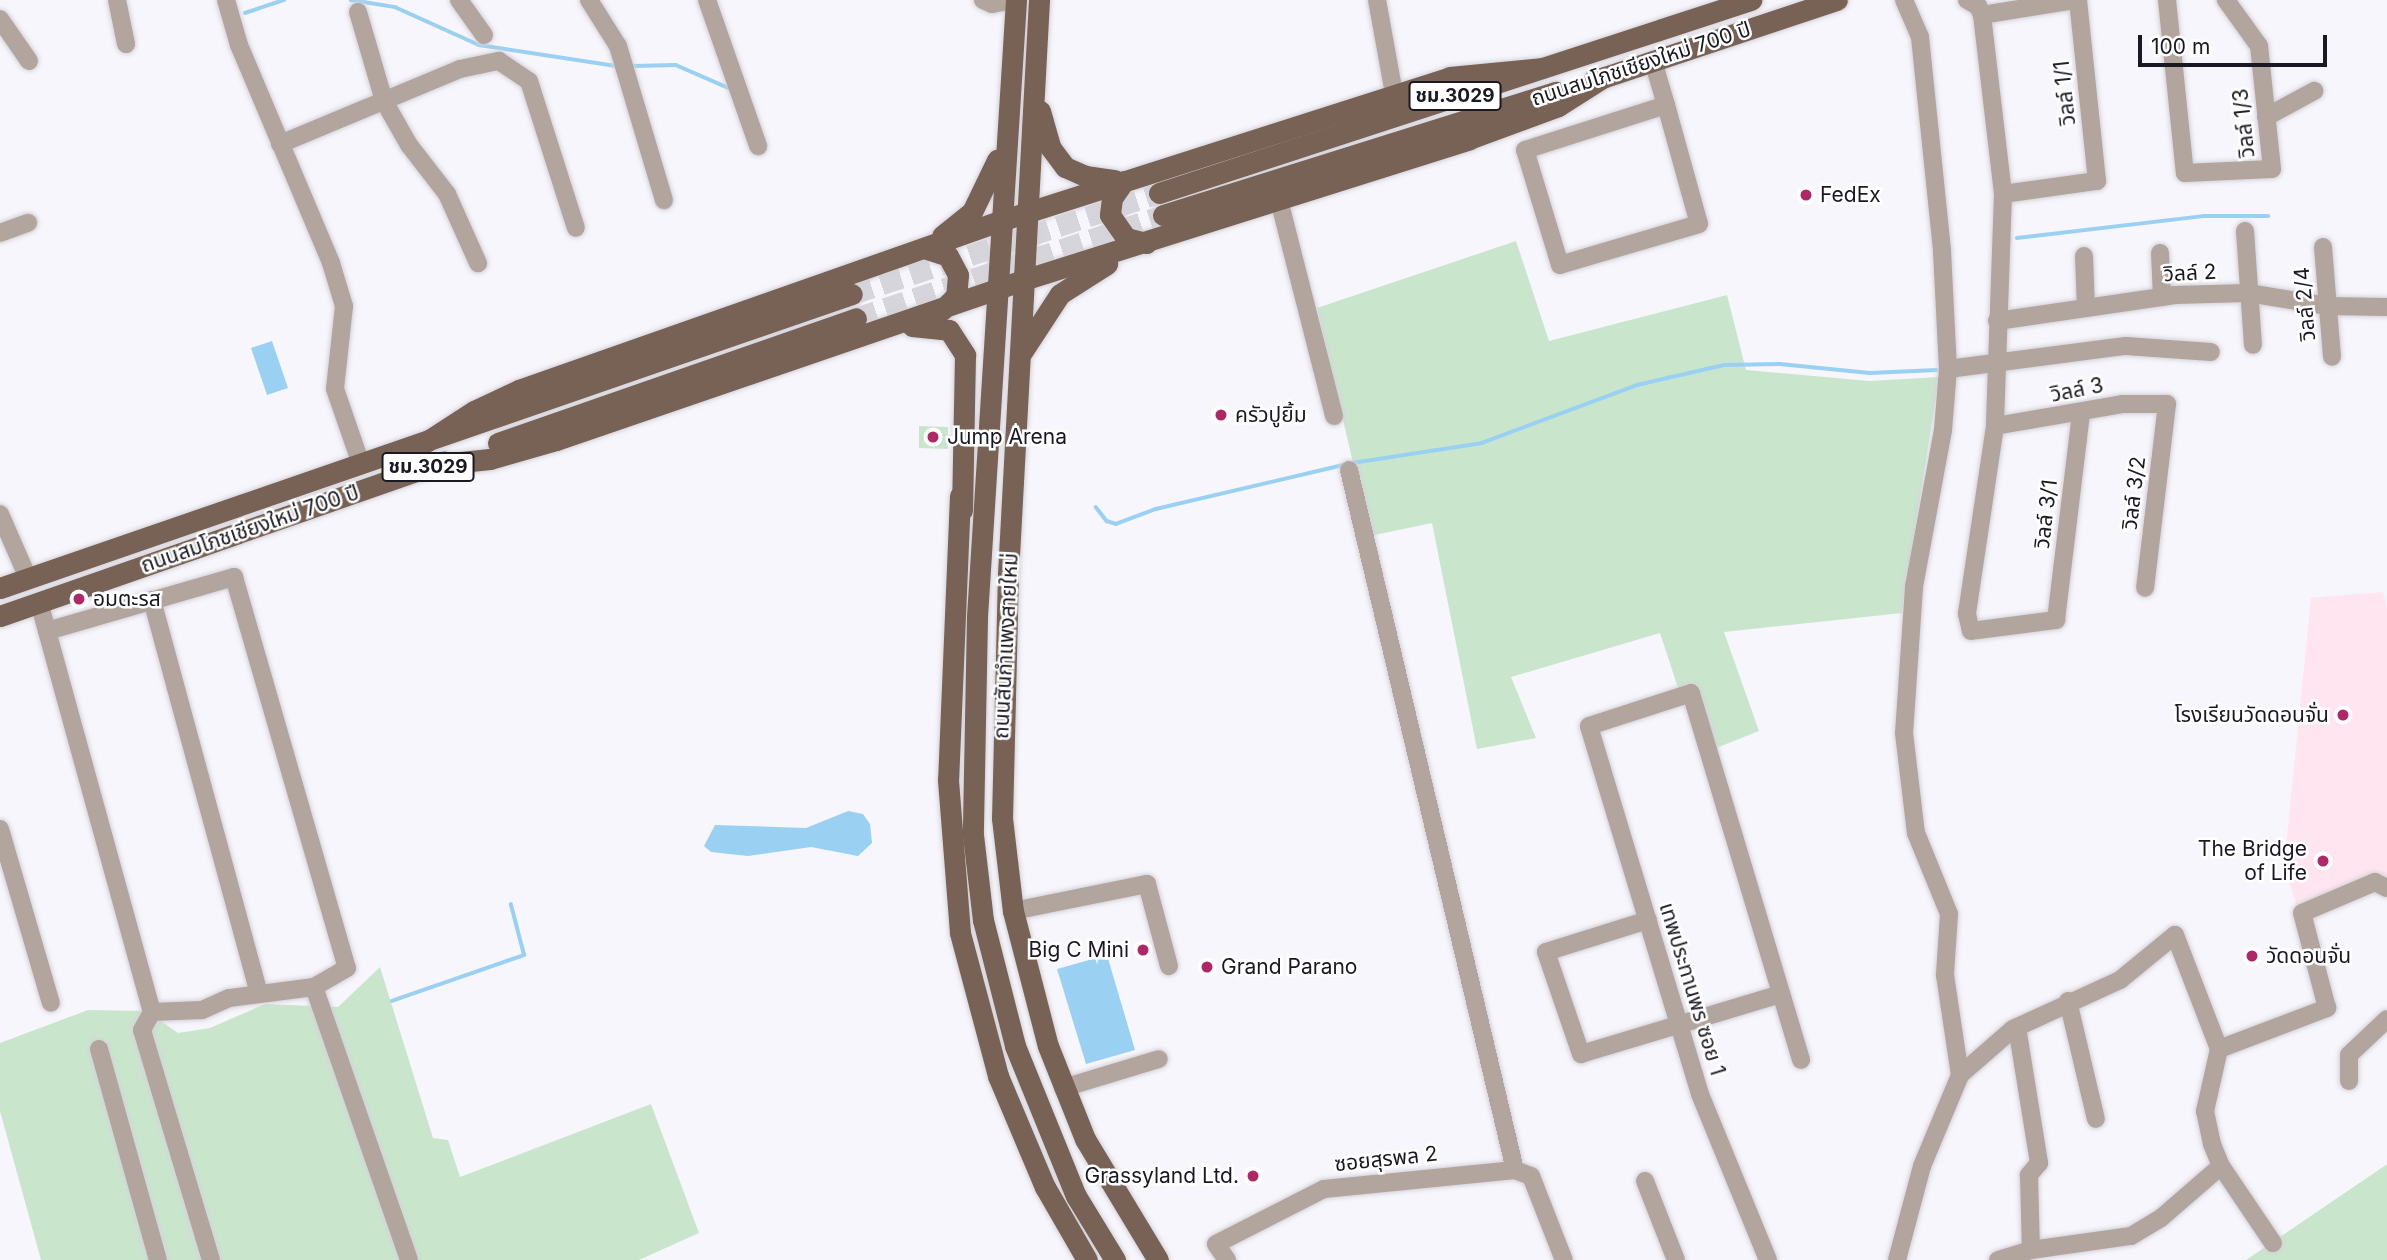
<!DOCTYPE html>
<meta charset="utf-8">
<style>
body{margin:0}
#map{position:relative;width:2387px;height:1260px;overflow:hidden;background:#f7f6fc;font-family:Inter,"Noto Sans Thai",sans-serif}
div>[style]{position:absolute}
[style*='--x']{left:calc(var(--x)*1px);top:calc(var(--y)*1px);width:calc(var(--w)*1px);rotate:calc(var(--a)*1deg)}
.education>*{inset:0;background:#ffe5ef}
.green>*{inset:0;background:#c9e6cd}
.water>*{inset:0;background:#9ad1f2}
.stream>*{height:3.5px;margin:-1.75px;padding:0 1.75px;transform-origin:1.75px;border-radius:1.75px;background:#9ad1f2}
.major-tunnel>*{height:21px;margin-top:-10.5px;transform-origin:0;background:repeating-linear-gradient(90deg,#d6d5db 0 21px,transparent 0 31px)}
.roads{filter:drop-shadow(0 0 2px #d4d2d9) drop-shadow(0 0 2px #d4d2d9)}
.minor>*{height:18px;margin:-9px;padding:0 9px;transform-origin:9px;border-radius:9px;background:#b2a59e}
.major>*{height:21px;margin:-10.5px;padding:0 10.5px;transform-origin:10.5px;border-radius:10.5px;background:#776255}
.dots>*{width:19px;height:19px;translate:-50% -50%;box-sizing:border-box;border:4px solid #fff;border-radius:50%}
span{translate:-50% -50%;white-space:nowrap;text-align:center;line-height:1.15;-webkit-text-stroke:5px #fff;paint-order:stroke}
.shield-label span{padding:2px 5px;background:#fff;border:2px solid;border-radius:5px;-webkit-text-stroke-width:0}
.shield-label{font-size:19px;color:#1a1822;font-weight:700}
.street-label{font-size:21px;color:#1a1822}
.poi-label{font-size:21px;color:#1a1822}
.left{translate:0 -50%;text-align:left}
.right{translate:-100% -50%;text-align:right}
.scale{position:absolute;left:2138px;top:35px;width:189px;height:32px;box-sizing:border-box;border:4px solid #1a1822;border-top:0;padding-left:9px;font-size:21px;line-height:24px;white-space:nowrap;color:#1a1822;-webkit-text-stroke:5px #fff;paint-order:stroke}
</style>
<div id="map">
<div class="education">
<i style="clip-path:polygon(2383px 592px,2387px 608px,2387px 882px,2297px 906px,2284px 866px,2311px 598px)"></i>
</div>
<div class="green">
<i style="clip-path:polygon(1516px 241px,1549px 341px,1727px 295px,1746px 370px,1869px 381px,1939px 377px,1902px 613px,1724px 632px,1759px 731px,1711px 750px,1679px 691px,1660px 633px,1511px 677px,1536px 738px,1477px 749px,1432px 523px,1370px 536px,1317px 308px)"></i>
<i style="clip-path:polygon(919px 426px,948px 427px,948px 449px,919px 448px)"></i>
<i style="clip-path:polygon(380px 967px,433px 1138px,448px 1140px,460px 1177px,651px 1104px,699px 1233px,639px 1260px,41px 1260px,0 1111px,0 1043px,88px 1010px,147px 1011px,178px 1033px,210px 1028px,265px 1004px,338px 1007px)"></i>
<i style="clip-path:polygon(2387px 1164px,2387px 1260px,2246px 1260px,2383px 1167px)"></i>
</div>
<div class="water">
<i style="clip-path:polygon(272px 341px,288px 388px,267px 395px,251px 348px)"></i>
<i style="clip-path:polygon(848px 811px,863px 814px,870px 824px,872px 843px,858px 856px,811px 847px,748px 856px,711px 852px,704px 846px,715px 825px,806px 828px)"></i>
<i style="clip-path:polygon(1107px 955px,1135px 1050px,1086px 1064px,1057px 969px)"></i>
</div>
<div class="stream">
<i style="--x:351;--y:0;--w:45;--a:9"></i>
<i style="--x:395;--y:7;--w:92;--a:24.3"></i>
<i style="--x:479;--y:45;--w:140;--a:8.7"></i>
<i style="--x:245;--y:13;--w:41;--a:-18.4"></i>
<i style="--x:633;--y:66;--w:43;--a:-1.3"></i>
<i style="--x:676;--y:65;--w:58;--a:23.5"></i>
<i style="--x:2017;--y:238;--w:187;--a:-6.7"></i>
<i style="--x:2203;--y:216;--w:65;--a:0"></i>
<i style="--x:1352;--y:463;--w:132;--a:-8.7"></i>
<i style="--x:1482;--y:443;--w:165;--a:-20.5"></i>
<i style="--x:1637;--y:385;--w:89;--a:-12.9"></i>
<i style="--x:1724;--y:365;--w:56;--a:-1"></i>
<i style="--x:1780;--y:364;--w:90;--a:5.7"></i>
<i style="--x:1870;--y:373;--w:67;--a:-2.6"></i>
<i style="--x:1096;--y:507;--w:18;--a:52"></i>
<i style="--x:1107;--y:521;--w:9;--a:18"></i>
<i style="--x:1116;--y:524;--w:43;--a:-20.6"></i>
<i style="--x:1156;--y:509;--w:193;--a:-13.2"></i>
<i style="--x:392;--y:1001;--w:140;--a:-19.2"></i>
<i style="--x:524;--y:955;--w:52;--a:-104.6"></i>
</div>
<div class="major-tunnel">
<i style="--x:852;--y:294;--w:323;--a:-18.2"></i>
<i style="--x:856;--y:318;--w:324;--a:-18.5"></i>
</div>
<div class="roads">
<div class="minor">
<i style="--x:117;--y:0;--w:45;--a:78.4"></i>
<i style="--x:226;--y:0;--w:47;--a:73.9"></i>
<i style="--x:239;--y:45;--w:237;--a:67.1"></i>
<i style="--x:331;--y:263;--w:45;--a:73.2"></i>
<i style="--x:344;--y:306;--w:83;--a:96.2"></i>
<i style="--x:335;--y:389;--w:79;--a:70.9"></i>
<i style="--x:459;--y:0;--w:43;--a:54.5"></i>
<i style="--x:589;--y:0;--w:54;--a:57.8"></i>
<i style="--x:618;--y:46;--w:161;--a:73.4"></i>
<i style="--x:707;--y:0;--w:155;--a:70.7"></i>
<i style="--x:983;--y:0;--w:10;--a:24"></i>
<i style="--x:992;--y:4;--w:20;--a:-11"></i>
<i style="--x:1377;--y:0;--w:96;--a:79.7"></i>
<i style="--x:1904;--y:0;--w:40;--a:66.6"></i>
<i style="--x:1920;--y:37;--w:215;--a:84.1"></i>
<i style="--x:1942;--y:251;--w:118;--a:87.1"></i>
<i style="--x:1948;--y:369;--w:61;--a:94.7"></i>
<i style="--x:1943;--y:430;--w:160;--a:100.5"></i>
<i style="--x:1914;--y:587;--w:146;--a:93.9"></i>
<i style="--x:1904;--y:733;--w:101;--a:83.2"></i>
<i style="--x:1916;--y:833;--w:87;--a:67.8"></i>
<i style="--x:1949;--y:914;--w:61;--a:93.8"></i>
<i style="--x:1945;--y:975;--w:101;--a:81.5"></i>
<i style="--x:1967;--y:0;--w:13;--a:29"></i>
<i style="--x:1978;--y:6;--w:10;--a:66"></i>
<i style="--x:1982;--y:15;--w:180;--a:83.3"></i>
<i style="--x:2003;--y:194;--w:232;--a:92"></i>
<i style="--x:1995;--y:426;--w:190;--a:98.5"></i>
<i style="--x:1967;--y:614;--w:17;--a:77"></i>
<i style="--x:1971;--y:631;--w:86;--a:-7.4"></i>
<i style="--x:2056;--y:620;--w:208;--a:-83.1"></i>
<i style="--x:2167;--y:0;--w:174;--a:84.1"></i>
<i style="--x:2185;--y:173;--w:87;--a:-2.6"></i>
<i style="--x:2272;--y:169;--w:124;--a:-96"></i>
<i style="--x:2259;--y:46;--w:57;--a:-125.7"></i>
<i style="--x:358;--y:12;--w:93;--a:73.7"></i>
<i style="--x:384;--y:101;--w:51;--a:60.4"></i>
<i style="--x:409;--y:145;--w:62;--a:52.2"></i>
<i style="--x:447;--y:194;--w:76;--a:65.8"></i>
<i style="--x:1982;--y:15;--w:94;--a:-9.2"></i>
<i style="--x:0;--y:19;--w:51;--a:55.4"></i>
<i style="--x:1653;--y:61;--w:46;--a:73.5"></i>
<i style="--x:1666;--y:105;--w:123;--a:74.5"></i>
<i style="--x:1699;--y:224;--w:145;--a:163.6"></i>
<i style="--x:1560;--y:265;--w:120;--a:-106.9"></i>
<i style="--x:1525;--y:150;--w:148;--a:-17.7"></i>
<i style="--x:2266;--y:117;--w:55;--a:-28.4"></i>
<i style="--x:280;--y:144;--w:195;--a:-22.6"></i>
<i style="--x:460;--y:69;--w:40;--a:-12"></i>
<i style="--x:499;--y:61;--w:36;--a:34"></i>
<i style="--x:529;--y:81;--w:154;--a:72.3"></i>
<i style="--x:2003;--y:194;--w:95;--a:-7.9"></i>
<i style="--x:2097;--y:181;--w:182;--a:-96"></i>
<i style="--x:1279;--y:200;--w:223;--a:75.7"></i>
<i style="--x:2245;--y:231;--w:114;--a:86"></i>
<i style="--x:0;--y:233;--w:30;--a:-20"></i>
<i style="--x:2323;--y:247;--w:110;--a:85.3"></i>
<i style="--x:2160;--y:253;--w:44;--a:87.4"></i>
<i style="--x:2084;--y:256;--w:52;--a:87.8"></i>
<i style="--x:1997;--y:321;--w:180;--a:-8.3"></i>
<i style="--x:2175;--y:295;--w:73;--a:-1.6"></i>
<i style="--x:2248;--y:293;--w:80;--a:9.3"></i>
<i style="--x:2327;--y:306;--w:60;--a:1"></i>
<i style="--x:1948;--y:369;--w:179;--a:-7.4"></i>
<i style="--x:2126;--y:346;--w:85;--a:4"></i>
<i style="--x:1995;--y:426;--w:129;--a:-9.8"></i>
<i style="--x:2122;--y:404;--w:45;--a:0"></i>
<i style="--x:2167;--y:404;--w:185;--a:96.8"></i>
<i style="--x:1349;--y:470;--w:719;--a:76.66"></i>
<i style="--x:0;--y:514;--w:70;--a:66.4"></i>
<i style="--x:152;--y:600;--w:407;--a:74.8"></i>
<i style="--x:39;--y:602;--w:425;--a:74.6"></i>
<i style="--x:152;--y:1012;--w:21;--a:119"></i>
<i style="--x:142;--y:1030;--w:240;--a:73.3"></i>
<i style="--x:47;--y:631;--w:195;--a:-16.1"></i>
<i style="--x:234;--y:577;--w:407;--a:73.9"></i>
<i style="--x:347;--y:968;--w:38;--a:150"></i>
<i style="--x:314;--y:987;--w:86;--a:172.6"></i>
<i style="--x:229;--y:998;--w:30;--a:156"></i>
<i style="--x:202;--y:1010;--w:50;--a:177.7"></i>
<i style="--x:0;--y:829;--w:181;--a:73.7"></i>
<i style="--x:1013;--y:911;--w:137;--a:-11.4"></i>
<i style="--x:1147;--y:884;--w:85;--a:75"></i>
<i style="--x:1648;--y:920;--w:107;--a:162.6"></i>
<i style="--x:1546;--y:952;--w:108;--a:71.1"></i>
<i style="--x:1581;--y:1054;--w:209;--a:-16.7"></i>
<i style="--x:314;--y:987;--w:289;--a:70.8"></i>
<i style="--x:2068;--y:1001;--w:121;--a:76.7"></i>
<i style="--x:2017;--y:1027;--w:138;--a:80.8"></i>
<i style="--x:2039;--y:1163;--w:16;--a:130"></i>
<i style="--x:2029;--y:1175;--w:75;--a:88.5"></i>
<i style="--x:99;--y:1049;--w:219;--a:74.4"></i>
<i style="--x:2219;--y:1049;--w:116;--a:-20.8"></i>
<i style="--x:2327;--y:1008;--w:98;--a:-104.7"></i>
<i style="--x:2302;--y:913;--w:79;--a:-23"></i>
<i style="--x:2375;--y:882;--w:13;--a:27"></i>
<i style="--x:2219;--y:1049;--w:64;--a:102.7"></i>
<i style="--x:2205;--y:1111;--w:34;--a:78"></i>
<i style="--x:2212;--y:1144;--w:24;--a:68"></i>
<i style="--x:2221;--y:1166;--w:93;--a:56"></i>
<i style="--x:2349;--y:1081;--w:26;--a:-90"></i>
<i style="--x:2349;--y:1055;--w:52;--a:-43.5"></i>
<i style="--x:1063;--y:1088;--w:100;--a:-16.8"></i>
<i style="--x:1645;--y:1181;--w:85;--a:68.6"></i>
<i style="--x:1227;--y:1260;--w:19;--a:-125"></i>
<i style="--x:1216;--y:1244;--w:121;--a:-27"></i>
<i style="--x:1324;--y:1189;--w:192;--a:-5.7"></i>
<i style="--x:1515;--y:1170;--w:17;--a:21"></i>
<i style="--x:1531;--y:1176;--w:90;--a:68.6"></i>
<i style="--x:1768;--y:1260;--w:179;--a:-112.3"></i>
<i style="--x:1700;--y:1094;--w:384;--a:-106.8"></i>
<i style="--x:1589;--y:726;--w:107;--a:-17.9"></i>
<i style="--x:1691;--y:693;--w:383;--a:73.3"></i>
<i style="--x:1897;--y:1260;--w:97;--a:-75.1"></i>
<i style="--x:1922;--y:1166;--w:99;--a:-67.3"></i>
<i style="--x:1960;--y:1075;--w:70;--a:-41"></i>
<i style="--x:2013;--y:1029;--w:118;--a:-24.6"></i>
<i style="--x:2120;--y:980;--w:71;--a:-39.3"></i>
<i style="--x:2175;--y:935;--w:122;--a:68.9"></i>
<i style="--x:1998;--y:1260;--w:34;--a:-17"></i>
<i style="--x:2031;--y:1250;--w:101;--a:-8"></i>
<i style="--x:2131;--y:1236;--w:35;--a:-31"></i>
<i style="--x:2161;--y:1218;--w:79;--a:-40.9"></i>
</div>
<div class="major">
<i style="--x:1016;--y:0;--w:618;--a:93.62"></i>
<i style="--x:977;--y:617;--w:218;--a:91.1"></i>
<i style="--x:973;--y:835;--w:86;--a:83.3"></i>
<i style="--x:983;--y:920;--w:130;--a:75.7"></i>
<i style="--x:1015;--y:1046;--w:162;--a:67.9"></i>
<i style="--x:1076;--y:1196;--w:75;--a:58.6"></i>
<i style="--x:1039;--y:0;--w:575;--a:93.09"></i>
<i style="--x:1008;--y:574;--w:244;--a:91.4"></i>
<i style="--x:1002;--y:818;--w:94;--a:83.3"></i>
<i style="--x:1013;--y:911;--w:139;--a:75.5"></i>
<i style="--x:1048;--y:1046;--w:100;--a:68.3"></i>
<i style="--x:1085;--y:1139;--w:141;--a:58.9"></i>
<i style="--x:1593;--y:81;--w:257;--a:-18.4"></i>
<i style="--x:1040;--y:111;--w:37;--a:74"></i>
<i style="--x:1050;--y:147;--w:25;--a:53"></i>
<i style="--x:1065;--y:167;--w:22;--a:24"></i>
<i style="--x:1085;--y:176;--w:30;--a:8"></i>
<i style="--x:1124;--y:181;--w:21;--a:125"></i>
<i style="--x:1112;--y:198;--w:17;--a:97"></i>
<i style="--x:1110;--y:215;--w:28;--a:55"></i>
<i style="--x:1126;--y:238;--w:21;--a:14"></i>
<i style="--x:1159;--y:193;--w:623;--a:-18.06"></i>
<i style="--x:1163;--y:215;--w:412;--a:-17.4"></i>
<i style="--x:942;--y:236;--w:38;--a:-39"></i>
<i style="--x:972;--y:212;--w:58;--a:-64.3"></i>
<i style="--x:927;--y:249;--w:22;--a:18"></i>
<i style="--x:948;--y:256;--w:21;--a:62"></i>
<i style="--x:958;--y:275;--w:21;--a:95"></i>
<i style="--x:956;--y:296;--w:20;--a:135"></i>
<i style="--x:912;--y:326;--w:37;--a:6"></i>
<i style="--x:949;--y:330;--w:30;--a:57"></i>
<i style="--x:965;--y:355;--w:155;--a:91.1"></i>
<i style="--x:1022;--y:352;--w:69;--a:-56.8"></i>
<i style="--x:1060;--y:294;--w:56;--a:-32.6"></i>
<i style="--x:426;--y:442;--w:57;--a:-32.9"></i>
<i style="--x:474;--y:411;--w:50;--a:-25"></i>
<i style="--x:519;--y:390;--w:510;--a:-19.36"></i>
<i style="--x:1000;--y:221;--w:472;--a:-17.7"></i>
<i style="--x:1450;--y:77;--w:91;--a:-5.6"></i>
<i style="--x:498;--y:443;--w:379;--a:-19.2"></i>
<i style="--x:433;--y:465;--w:57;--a:-6"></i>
<i style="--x:490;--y:459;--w:69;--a:-16.1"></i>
<i style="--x:556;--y:440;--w:494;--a:-18.9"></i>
<i style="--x:1023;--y:280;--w:468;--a:-17.5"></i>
<i style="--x:1469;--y:139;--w:95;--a:-20.3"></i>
<i style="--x:1558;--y:106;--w:54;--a:-32.2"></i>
<i style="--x:960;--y:496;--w:284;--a:92.4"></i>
<i style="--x:948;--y:780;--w:153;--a:85.5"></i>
<i style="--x:960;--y:933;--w:148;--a:75.1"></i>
<i style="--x:998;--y:1076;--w:121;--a:67.1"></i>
<i style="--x:1045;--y:1187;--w:84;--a:60.1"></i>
<i style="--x:0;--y:588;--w:901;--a:-19.04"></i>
<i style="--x:0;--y:616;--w:470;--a:-19.2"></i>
</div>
</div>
<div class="dots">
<i style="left:1806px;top:195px;background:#b02768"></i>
<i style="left:1221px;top:415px;background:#b02768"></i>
<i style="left:933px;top:437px;background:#b02768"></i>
<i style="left:79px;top:599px;background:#b02768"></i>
<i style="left:2343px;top:715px;background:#b02768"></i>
<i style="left:2323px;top:861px;background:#b02768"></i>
<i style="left:1143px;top:950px;background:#b02768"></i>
<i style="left:2252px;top:956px;background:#b02768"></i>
<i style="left:1207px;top:967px;background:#b02768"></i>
<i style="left:1253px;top:1176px;background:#b02768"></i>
</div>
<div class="shield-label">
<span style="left:1455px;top:96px">ชม.3029</span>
<span style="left:428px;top:467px">ชม.3029</span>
</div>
<div class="street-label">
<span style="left:1641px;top:64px;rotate:-18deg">ถนนสมโภชเชียงใหม่ 700 ปี</span>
<span style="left:2065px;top:93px;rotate:-96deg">วิลล์ 1/1</span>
<span style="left:2244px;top:123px;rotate:-96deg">วิลล์ 1/3</span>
<span style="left:2190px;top:273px;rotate:-3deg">วิลล์ 2</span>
<span style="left:2305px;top:304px;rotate:-95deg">วิลล์ 2/4</span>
<span style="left:2077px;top:390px;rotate:-11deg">วิลล์ 3</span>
<span style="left:2134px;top:493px;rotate:-83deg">วิลล์ 3/2</span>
<span style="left:2046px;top:514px;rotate:-83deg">วิลล์ 3/1</span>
<span style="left:250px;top:529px;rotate:-19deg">ถนนสมโภชเชียงใหม่ 700 ปี</span>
<span style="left:1006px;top:646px;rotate:-87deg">ถนนสันกำแพงสายใหม่</span>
<span style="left:1692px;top:989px;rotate:73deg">เทพประทานพร ซอย 1</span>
<span style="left:1386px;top:1159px;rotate:-6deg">ซอยสุรพล 2</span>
</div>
<div class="poi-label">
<span class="left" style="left:1820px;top:195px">FedEx</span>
<span class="left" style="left:1235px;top:415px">ครัวปูยิ้ม</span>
<span class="left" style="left:947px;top:437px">Jump Arena</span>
<span class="left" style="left:93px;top:599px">อมตะรส</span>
<span class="right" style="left:2329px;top:715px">โรงเรียนวัดดอนจั่น</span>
<span class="right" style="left:2307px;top:861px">The Bridge<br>of Life</span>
<span class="right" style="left:1129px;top:950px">Big C Mini</span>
<span class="left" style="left:2266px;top:956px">วัดดอนจั่น</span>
<span class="left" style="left:1221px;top:967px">Grand Parano</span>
<span class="right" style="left:1239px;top:1176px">Grassyland Ltd.</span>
</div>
<div class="scale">100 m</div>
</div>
